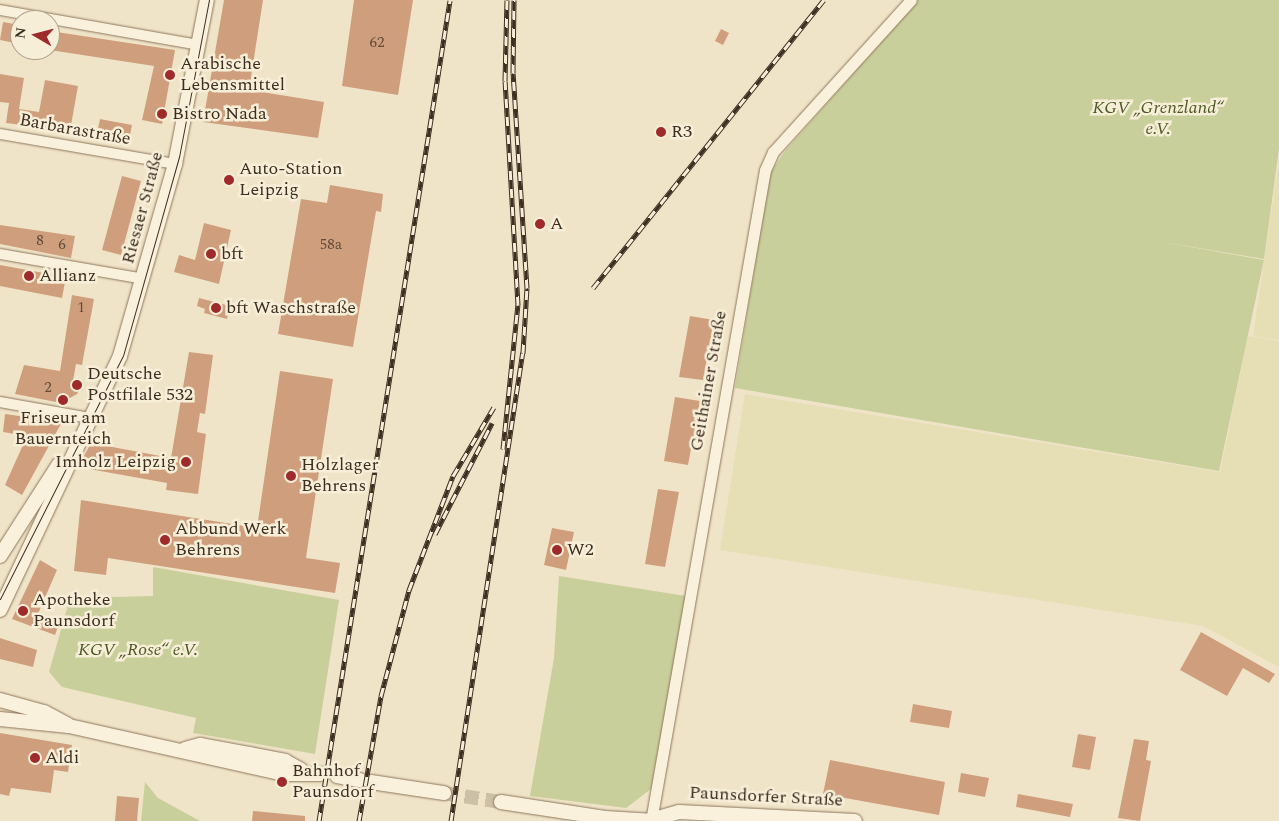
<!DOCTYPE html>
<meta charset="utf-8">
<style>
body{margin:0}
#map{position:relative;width:1279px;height:821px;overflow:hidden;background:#f0e4c8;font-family:Spectral,serif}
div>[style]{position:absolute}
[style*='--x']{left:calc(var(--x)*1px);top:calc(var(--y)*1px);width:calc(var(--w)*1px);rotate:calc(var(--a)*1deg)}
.farmland>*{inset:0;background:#e6deb5}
.green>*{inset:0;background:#c9cf9b}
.building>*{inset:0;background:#cf9f7d}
.secondary-tunnel>*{height:14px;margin-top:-7px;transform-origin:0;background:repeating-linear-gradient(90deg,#ccc0a6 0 14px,transparent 0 21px)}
.roads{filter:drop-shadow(0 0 1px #8d765c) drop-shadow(0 0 1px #8d765c)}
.minor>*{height:10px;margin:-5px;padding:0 5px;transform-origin:5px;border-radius:5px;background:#faf1dc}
.tertiary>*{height:11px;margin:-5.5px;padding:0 5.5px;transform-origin:5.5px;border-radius:5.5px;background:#faf1dc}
.secondary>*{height:14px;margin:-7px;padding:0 7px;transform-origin:7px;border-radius:7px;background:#faf1dc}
.tram>*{height:1px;margin:-0.5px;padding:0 0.5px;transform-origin:0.5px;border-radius:0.5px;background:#3d2e20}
.rail>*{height:5px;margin-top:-2.5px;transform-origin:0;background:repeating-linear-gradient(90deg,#f7eed8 0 9px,#3d2e20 0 18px);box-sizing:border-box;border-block:1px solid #3d2e20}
.dots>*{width:14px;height:14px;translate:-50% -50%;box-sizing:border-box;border:2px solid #f7eed8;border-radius:50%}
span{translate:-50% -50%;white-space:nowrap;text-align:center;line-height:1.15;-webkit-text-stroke:5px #f7eed8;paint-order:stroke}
.number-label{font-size:15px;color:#624a37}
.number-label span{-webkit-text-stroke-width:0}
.poi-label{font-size:18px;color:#3d2e20}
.left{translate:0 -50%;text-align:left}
.right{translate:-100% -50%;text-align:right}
.park-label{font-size:18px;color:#4d5a26;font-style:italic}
.street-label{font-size:18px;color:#3d2e20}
.north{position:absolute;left:10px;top:10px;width:50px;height:50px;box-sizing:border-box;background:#f7eed8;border:1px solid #ada18e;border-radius:50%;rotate:278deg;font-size:14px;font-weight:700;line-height:20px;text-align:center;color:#3d2e20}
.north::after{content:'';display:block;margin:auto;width:18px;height:22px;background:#9e2a2b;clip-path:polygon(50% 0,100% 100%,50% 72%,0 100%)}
</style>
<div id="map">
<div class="farmland">
<i style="clip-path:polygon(1279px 159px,1279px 340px,1253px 336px)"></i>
<i style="clip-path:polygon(1248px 336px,1279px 341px,1279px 667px,1203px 626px,720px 550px,745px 394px,1220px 472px)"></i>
</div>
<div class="green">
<i style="clip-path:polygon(918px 0,1279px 0,1279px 149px,1264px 259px,1157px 241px,1264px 260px,1219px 471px,735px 388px,770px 173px,785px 151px)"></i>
<i style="clip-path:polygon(153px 567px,339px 600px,315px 754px,193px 733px,196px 718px,62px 687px,49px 672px,70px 598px,153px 596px)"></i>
<i style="clip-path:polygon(559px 576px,686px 596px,651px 789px,626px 808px,530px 796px,554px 658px)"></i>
<i style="clip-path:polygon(145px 782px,158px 798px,200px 821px,141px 821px)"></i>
</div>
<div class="building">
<i style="clip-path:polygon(224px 0,263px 0,249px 90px,324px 102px,318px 138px,203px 122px)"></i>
<i style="clip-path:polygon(354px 0,413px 0,398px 95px,342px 86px)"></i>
<i style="clip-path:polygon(3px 22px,20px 25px,20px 44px,0 40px)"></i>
<i style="clip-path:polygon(721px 29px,729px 33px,723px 45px,715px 41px)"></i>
<i style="clip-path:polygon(50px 31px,175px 50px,162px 124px,142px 120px,154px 66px,50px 50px)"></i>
<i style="clip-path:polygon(0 74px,24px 78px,19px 109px,39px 112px,45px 80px,78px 86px,70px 131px,6px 123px,9px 103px,0 102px)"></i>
<i style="clip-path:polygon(100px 119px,132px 125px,128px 145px,96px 139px)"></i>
<i style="clip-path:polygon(122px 176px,141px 181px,121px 255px,102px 250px)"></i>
<i style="clip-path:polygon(330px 185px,383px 194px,381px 212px,376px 211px,353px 347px,278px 334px,301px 199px,327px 203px)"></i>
<i style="clip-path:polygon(204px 223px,231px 230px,219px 284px,174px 272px,179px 255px,195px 260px)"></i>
<i style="clip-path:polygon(0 225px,75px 236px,71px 258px,0 244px)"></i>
<i style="clip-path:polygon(0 265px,66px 277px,62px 298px,0 286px)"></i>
<i style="clip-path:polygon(72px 295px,94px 299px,82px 365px,76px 364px,73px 381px,83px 383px,77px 394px,61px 403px,15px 394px,24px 365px,60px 371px)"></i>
<i style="clip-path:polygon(199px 298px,230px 306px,227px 319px,204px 313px,205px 309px,197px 306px)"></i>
<i style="clip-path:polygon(690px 316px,714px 320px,703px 380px,679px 377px)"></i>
<i style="clip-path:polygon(189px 352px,213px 355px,205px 414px,200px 413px,197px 432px,206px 434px,198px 494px,166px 490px,167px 483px,78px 467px,91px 443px,171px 458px)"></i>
<i style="clip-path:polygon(280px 371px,333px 379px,306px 558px,340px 563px,335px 593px,108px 558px,106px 575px,74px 571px,81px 500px,257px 528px)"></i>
<i style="clip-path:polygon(675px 397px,700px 401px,688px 465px,664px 461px)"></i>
<i style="clip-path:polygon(5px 414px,62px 422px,22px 495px,5px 485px,27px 436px,3px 432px)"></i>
<i style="clip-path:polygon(658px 489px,679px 492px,665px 567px,645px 564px)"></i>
<i style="clip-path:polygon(552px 528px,574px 532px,566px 570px,544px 565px)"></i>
<i style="clip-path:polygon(40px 560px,57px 570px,37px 616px,59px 624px,55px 635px,12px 619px)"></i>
<i style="clip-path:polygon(1201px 632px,1275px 674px,1269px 683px,1243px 668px,1227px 696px,1180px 670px)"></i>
<i style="clip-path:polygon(0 638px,37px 650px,33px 667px,0 659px)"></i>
<i style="clip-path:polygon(913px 704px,952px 711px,949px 728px,910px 722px)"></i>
<i style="clip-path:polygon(0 733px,72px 745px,68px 772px,54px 770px,51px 793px,11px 788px,9px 796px,0 794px)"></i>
<i style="clip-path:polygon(1078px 734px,1096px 737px,1090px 770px,1072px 767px)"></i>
<i style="clip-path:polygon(1134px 739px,1149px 741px,1146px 760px,1151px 761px,1140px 821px,1118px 818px)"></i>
<i style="clip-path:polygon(830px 760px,945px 782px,939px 815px,823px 794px)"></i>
<i style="clip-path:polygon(961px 773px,989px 778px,985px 797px,958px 792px)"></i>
<i style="clip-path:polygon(1018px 794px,1073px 804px,1070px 817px,1016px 807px)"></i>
<i style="clip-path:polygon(117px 796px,139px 798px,137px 821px,115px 821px)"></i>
<i style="clip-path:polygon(253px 811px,305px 816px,305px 821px,252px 821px)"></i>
</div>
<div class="secondary-tunnel">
<i style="--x:444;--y:793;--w:58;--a:9"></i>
</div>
<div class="roads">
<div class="minor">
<i style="--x:0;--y:10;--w:202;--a:10"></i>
<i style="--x:0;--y:134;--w:178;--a:9.7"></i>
<i style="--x:0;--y:254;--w:146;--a:9.8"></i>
<i style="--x:0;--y:402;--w:91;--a:10.1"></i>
</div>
<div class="tertiary">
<i style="--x:651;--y:821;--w:661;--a:-80.07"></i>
<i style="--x:765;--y:170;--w:20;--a:-66"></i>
<i style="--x:773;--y:152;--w:205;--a:-47.8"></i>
</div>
<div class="secondary">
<i style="--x:0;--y:556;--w:109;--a:-57.3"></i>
<i style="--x:0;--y:610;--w:281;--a:-64.7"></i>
<i style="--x:120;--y:356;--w:200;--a:-74"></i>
<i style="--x:175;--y:164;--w:167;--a:-79"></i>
<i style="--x:0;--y:700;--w:46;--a:15.3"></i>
<i style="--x:44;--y:712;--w:27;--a:28"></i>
<i style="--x:0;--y:719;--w:69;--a:5.8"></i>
<i style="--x:69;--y:726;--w:220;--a:12.6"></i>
<i style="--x:284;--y:774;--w:37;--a:0"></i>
<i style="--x:185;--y:749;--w:16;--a:-15"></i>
<i style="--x:200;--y:745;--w:51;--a:10.2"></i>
<i style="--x:250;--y:754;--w:36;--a:11"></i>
<i style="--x:285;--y:761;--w:18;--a:29"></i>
<i style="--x:337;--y:776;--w:23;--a:10"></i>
<i style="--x:371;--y:782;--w:74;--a:8.6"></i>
<i style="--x:501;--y:802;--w:105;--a:8.7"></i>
<i style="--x:605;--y:818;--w:50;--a:3.4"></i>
<i style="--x:651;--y:820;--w:29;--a:-16"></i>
<i style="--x:679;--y:812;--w:176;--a:2.9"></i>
</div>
</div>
<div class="tram">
<i style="--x:0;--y:599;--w:272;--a:-63.2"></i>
<i style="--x:123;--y:356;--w:207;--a:-74.3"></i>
<i style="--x:179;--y:157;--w:160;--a:-79.2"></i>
</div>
<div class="rail">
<i style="--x:593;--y:288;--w:369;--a:-51.3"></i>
<i style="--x:503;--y:449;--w:145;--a:-84.1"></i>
<i style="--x:518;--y:305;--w:224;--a:-93.3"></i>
<i style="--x:505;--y:81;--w:81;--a:-88.6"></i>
<i style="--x:435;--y:534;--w:125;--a:-62.8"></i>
<i style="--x:319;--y:821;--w:831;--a:-80.93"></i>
<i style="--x:359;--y:821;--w:127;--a:-80"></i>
<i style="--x:381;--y:696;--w:110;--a:-75.2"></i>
<i style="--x:409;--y:590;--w:122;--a:-68.9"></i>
<i style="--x:453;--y:476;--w:80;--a:-59.3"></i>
<i style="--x:451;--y:821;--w:474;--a:-81.3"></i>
<i style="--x:523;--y:353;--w:65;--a:-86.5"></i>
<i style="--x:527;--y:288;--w:215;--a:-93.7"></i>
<i style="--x:513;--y:73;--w:73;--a:-89.2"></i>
</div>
<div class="dots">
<i style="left:170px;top:75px;background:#9e2a2b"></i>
<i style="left:162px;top:114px;background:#9e2a2b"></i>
<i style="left:661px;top:132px;background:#9e2a2b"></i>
<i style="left:229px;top:180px;background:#9e2a2b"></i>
<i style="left:540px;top:224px;background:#9e2a2b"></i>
<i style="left:211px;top:254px;background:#9e2a2b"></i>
<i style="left:29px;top:276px;background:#9e2a2b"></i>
<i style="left:216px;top:308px;background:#9e2a2b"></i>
<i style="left:77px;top:385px;background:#9e2a2b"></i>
<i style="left:63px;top:400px;background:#9e2a2b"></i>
<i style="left:186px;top:462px;background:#9e2a2b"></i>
<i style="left:291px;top:476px;background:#9e2a2b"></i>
<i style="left:165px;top:540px;background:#9e2a2b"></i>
<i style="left:557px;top:550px;background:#9e2a2b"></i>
<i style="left:23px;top:611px;background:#9e2a2b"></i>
<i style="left:35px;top:758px;background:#9e2a2b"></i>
<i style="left:282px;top:782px;background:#9e2a2b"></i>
</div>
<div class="number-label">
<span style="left:377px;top:43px">62</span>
<span style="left:40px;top:241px">8</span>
<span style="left:62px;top:245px">6</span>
<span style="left:331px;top:245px">58a</span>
<span style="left:81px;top:308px">1</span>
<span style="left:48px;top:388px">2</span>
</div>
<div class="poi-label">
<span class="left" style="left:180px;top:75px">Arabische<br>Lebensmittel</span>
<span class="left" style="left:172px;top:114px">Bistro Nada</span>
<span class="left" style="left:671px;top:132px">R3</span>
<span class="left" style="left:239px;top:180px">Auto-Station<br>Leipzig</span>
<span class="left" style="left:550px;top:224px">A</span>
<span class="left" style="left:221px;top:254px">bft</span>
<span class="left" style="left:39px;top:276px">Allianz</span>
<span class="left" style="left:226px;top:308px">bft Waschstraße</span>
<span class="left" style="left:87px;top:385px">Deutsche<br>Postfilale 532</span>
<span style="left:63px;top:429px">Friseur am<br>Bauernteich</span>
<span class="right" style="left:176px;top:462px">Imholz Leipzig</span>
<span class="left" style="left:301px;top:476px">Holzlager<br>Behrens</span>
<span class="left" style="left:175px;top:540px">Abbund Werk<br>Behrens</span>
<span class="left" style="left:567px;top:550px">W2</span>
<span class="left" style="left:33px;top:611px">Apotheke<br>Paunsdorf</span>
<span class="left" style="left:45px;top:758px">Aldi</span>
<span class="left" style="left:292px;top:782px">Bahnhof<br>Paunsdorf</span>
</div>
<div class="park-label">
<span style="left:1158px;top:119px">KGV „Grenzland“<br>e.V.</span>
<span style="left:138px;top:650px">KGV „Rose“ e.V.</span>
</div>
<div class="street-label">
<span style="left:75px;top:130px;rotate:10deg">Barbarastraße</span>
<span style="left:143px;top:208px;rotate:-75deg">Riesaer Straße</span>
<span style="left:709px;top:381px;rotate:-80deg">Geithainer Straße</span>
<span style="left:766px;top:797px;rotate:3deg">Paunsdorfer Straße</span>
</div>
<div class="north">N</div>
</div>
